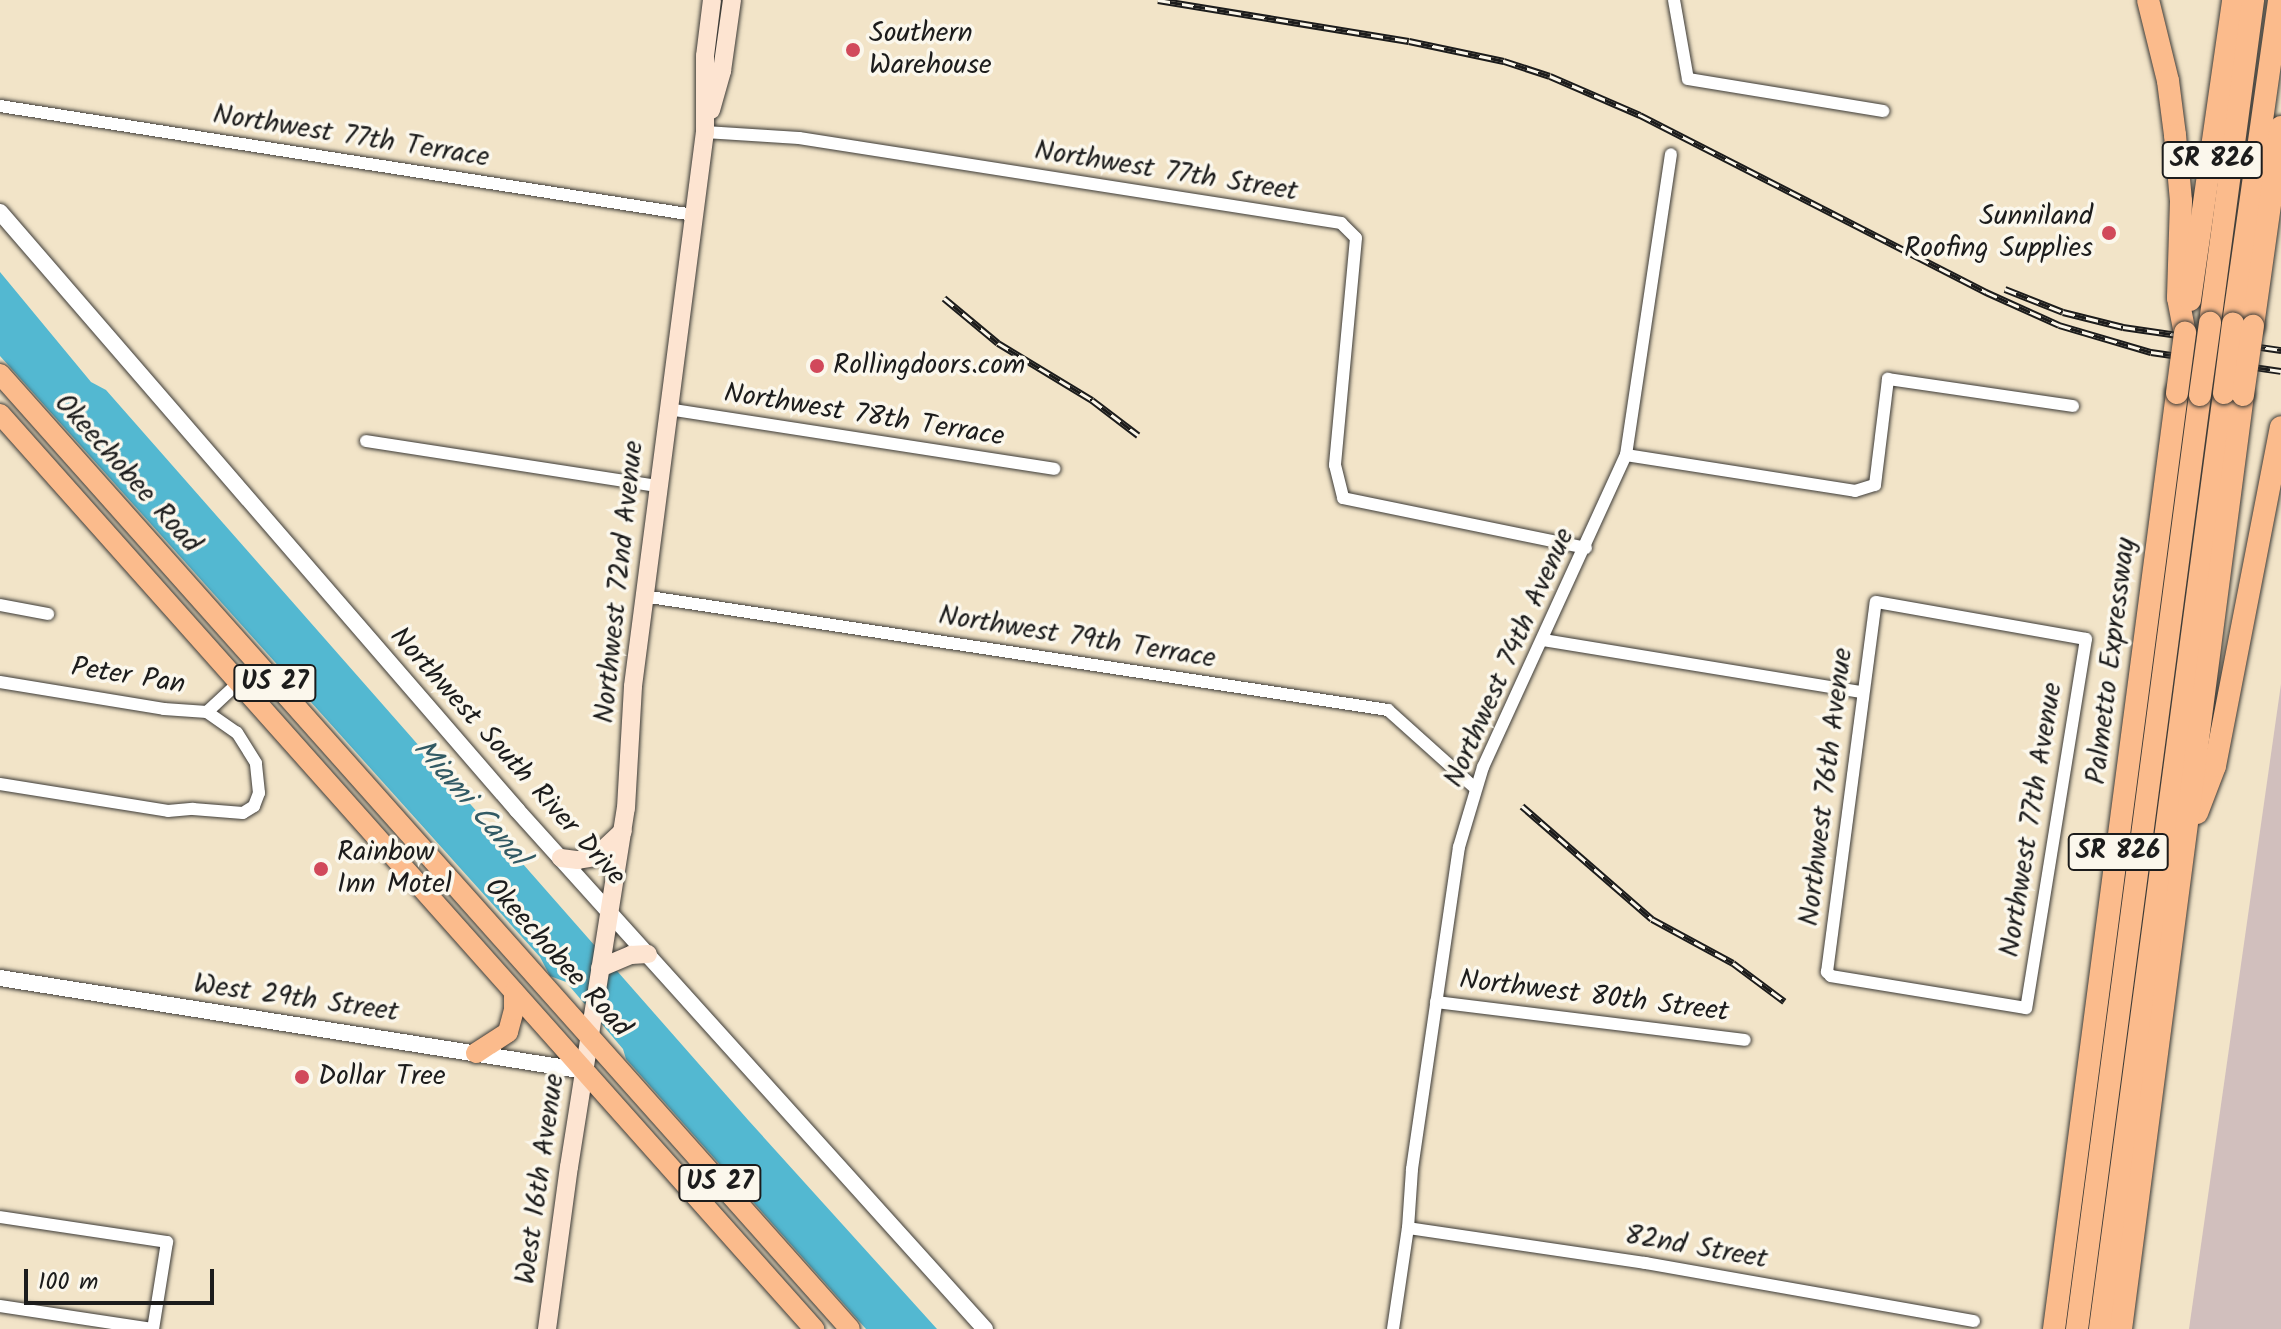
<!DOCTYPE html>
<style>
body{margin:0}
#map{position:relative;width:2281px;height:1329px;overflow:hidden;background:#f2e4c8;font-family:Kalam,sans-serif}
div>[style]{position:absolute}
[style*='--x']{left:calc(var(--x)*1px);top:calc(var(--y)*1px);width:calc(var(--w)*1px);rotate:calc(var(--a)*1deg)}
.industrial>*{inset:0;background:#d1bfbd}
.water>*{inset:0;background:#53b8d1}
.roads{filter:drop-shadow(0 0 2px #3c3a36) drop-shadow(0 0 2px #3c3a36)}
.minor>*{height:12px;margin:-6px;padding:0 6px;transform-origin:6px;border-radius:6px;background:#fff}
.tertiary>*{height:16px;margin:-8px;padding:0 8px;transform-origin:8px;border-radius:8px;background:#fff}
.secondary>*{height:18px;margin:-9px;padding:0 9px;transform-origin:9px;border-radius:9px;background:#fde4d1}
.trunk>*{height:20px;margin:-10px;padding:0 10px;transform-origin:10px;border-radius:10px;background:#fbbb8c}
.motorway>*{height:22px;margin:-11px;padding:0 11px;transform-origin:11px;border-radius:11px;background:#fbbb8c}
.rail>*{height:7px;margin-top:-3.5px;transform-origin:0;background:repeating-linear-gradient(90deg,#fbf7ec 0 12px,#1c1c1c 0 24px);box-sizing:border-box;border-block:2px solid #1c1c1c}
.bridges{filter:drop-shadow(0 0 2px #3c3a36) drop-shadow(0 0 2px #3c3a36)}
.motorway-bridge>*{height:22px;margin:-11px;padding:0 11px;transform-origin:11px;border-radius:11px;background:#fbbb8c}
.dots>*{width:22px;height:22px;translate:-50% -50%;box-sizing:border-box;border:4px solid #fbf7ec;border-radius:50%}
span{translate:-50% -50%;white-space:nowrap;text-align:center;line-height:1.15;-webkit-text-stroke:7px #fbf7ec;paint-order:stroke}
.shield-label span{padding:2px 6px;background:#fbf7ec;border:2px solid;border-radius:6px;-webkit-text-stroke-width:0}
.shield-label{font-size:26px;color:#1c1c1c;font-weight:700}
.poi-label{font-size:28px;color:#1c1c1c}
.left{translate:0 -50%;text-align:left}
.right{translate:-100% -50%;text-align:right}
.street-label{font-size:28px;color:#1c1c1c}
.water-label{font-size:30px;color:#325a64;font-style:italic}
.scale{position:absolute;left:24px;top:1269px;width:190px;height:36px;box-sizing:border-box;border:4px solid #1c1c1c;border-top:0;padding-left:10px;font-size:24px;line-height:28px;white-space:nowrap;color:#1c1c1c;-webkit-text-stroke:6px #fbf7ec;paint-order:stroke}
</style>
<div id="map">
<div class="industrial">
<i style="clip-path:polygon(2281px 684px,2281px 1329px,2189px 1329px)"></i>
</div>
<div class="water">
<i style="clip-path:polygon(0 272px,91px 382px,106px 390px,749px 1121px,937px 1329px,866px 1329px,626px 1059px,623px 1049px,566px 982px,550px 976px,540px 957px,0 356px)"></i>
</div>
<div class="roads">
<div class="minor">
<i style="--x:1674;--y:0;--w:80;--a:80"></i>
<i style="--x:1688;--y:79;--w:198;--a:9.3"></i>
<i style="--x:0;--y:106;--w:703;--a:8.93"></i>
<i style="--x:705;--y:132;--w:94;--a:3.7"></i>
<i style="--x:799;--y:138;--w:549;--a:8.91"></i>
<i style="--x:1341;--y:223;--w:21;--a:45"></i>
<i style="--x:1356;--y:238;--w:228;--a:95.3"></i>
<i style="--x:1335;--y:465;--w:34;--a:76"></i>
<i style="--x:1343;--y:498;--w:248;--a:11.6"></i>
<i style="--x:668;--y:409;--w:391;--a:8.8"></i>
<i style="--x:366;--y:441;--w:295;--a:8.8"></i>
<i style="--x:1626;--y:455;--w:232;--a:8.9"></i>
<i style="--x:1855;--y:491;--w:21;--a:-17"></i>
<i style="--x:1875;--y:485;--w:107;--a:-83"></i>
<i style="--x:1888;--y:379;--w:187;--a:8.3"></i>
<i style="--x:643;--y:596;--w:754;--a:8.7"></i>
<i style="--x:1388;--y:710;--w:117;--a:41.9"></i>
<i style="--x:1876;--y:602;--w:213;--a:10"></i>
<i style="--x:2086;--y:639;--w:374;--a:99.2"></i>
<i style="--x:2026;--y:1008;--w:198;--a:-170.7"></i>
<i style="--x:1831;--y:976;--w:6;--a:-135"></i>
<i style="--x:1827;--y:972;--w:373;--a:-82.5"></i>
<i style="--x:0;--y:605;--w:49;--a:10.6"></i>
<i style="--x:1543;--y:640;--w:323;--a:9.3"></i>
<i style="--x:0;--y:682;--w:166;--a:9.3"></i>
<i style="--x:164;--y:709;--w:43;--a:4"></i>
<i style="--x:207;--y:712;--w:42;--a:-43.1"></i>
<i style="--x:0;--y:784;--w:170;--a:9.1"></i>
<i style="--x:168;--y:811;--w:25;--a:-5"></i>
<i style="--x:193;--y:809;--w:50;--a:4.6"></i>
<i style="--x:243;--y:813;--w:13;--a:-32"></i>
<i style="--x:254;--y:806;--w:14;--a:-69"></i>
<i style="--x:259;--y:793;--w:30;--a:-96"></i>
<i style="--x:256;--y:763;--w:36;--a:-122"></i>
<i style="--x:237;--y:733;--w:37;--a:-145"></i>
<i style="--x:1436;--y:1002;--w:311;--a:7"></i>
<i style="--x:0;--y:1217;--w:169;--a:8.5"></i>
<i style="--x:167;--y:1242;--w:88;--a:99.1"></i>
<i style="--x:1408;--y:1228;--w:240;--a:8.4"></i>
<i style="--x:1645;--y:1263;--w:334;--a:10"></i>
<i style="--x:0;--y:1306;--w:154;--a:8.6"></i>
<i style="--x:1393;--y:1329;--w:102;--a:-81.6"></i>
<i style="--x:1408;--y:1228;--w:59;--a:-86.1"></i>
<i style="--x:1412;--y:1169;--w:325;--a:-81.7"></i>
<i style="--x:1459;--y:847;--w:84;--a:-73.3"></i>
<i style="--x:1483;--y:767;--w:343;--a:-65.4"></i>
<i style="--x:1626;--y:455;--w:304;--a:-81.5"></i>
</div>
<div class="tertiary">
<i style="--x:0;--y:212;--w:791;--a:49.15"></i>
<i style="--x:517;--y:810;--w:699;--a:47.96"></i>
<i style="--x:0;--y:978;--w:592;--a:9.03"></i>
</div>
<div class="secondary">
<i style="--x:711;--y:110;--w:41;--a:-74.2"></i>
<i style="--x:722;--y:71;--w:72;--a:-82"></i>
<i style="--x:561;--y:858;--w:17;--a:7"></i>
<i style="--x:578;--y:860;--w:17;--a:-10"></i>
<i style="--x:595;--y:857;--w:38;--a:-43"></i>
<i style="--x:600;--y:968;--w:34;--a:-23"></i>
<i style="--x:631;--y:955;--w:17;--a:-3"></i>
<i style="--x:547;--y:1329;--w:163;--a:-82.3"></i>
<i style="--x:569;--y:1167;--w:363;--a:-81"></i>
<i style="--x:626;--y:808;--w:122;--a:-86.7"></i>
<i style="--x:633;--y:686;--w:559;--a:-82.6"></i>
<i style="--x:705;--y:132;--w:76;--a:-90"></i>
<i style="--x:705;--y:56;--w:56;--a:-82.9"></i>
</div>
<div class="trunk">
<i style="--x:0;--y:374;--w:1278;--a:48.33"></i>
<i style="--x:0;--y:414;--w:1225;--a:48.34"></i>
<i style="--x:476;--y:1053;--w:38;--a:-33"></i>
<i style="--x:508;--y:1032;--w:23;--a:-75"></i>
<i style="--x:514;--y:1010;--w:18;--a:-90"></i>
</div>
<div class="motorway">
<i style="--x:2148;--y:0;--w:83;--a:76.1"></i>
<i style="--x:2168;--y:81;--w:54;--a:82.6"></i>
<i style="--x:2175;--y:135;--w:66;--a:84.8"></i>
<i style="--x:2181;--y:201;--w:97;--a:91.8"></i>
<i style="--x:2178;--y:298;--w:36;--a:79"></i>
<i style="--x:2190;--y:300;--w:303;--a:-81.8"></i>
<i style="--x:2210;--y:323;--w:326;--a:-82.4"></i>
<i style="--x:2233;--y:324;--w:327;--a:-81.9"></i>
<i style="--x:2253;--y:326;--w:201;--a:-82"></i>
<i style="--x:2197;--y:813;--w:50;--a:-69"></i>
<i style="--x:2215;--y:766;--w:345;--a:-79"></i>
<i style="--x:2054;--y:1329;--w:944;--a:-82.51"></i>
<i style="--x:2077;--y:1329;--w:942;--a:-82.5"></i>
<i style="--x:2100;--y:1329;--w:944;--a:-82.45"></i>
<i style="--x:2121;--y:1329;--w:942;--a:-82.56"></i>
</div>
</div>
<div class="rail">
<i style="--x:1158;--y:0;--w:254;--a:9.3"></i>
<i style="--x:1409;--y:41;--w:97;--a:11.9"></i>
<i style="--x:1504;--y:61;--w:48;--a:18.1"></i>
<i style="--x:1550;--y:76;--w:98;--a:23.4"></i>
<i style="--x:1640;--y:115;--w:389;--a:27.1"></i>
<i style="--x:1986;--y:292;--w:80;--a:24.3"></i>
<i style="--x:2059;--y:325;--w:96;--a:16.4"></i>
<i style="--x:2151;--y:352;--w:131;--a:8.3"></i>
<i style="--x:2005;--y:289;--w:62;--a:21.6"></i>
<i style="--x:2063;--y:312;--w:62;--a:14"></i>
<i style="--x:2123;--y:327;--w:160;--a:8.3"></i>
<i style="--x:944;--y:298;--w:70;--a:39.8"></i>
<i style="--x:998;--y:343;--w:110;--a:31.2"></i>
<i style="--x:1092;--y:400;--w:58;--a:37.3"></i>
<i style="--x:1522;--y:806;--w:172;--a:41"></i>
<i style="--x:1652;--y:919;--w:92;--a:28.5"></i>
<i style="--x:1733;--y:963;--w:64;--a:36.7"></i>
</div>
<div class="bridges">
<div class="motorway-bridge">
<i style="--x:2177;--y:393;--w:61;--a:-82.4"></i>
<i style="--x:2224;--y:393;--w:70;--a:-82.6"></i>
<i style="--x:2200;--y:395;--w:73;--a:-82.1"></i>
<i style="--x:2243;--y:395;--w:70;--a:-81.8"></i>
</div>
</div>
<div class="dots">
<i style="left:853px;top:50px;background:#d1495b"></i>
<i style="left:2109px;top:233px;background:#d1495b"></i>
<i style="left:817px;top:366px;background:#d1495b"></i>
<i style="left:321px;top:869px;background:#d1495b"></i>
<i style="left:302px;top:1077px;background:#d1495b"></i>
</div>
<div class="shield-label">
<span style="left:2212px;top:160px">SR 826</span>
<span style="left:275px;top:683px">US 27</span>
<span style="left:2118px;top:852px">SR 826</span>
<span style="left:720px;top:1183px">US 27</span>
</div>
<div class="poi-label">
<span class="left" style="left:869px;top:50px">Southern<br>Warehouse</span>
<span class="right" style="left:2093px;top:233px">Sunniland<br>Roofing Supplies</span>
<span class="left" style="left:833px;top:366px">Rollingdoors.com</span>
<span class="left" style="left:337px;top:869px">Rainbow<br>Inn Motel</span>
<span class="left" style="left:318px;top:1077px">Dollar Tree</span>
</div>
<div class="street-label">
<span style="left:351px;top:137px;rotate:9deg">Northwest 77th Terrace</span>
<span style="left:1166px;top:172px;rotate:9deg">Northwest 77th Street</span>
<span style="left:864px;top:416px;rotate:9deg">Northwest 78th Terrace</span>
<span style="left:127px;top:474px;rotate:48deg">Okeechobee Road</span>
<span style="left:620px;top:582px;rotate:-84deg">Northwest 72nd Avenue</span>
<span style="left:1077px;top:638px;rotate:9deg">Northwest 79th Terrace</span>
<span style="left:1510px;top:658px;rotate:-66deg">Northwest 74th Avenue</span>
<span style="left:2112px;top:661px;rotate:-83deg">Palmetto Expressway</span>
<span style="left:128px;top:677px;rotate:9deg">Peter Pan</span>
<span style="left:507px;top:757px;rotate:48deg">Northwest South River Drive</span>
<span style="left:1827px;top:787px;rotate:-83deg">Northwest 76th Avenue</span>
<span style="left:2032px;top:820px;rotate:-81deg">Northwest 77th Avenue</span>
<span style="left:557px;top:958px;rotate:48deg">Okeechobee Road</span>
<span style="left:1594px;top:997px;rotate:7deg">Northwest 80th Street</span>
<span style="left:296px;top:999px;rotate:8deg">West 29th Street</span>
<span style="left:541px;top:1179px;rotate:-82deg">West 16th Avenue</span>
<span style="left:1696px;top:1248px;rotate:10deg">82nd Street</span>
</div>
<div class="water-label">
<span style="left:470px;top:803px;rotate:49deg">Miami Canal</span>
</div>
<div class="scale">100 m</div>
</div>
